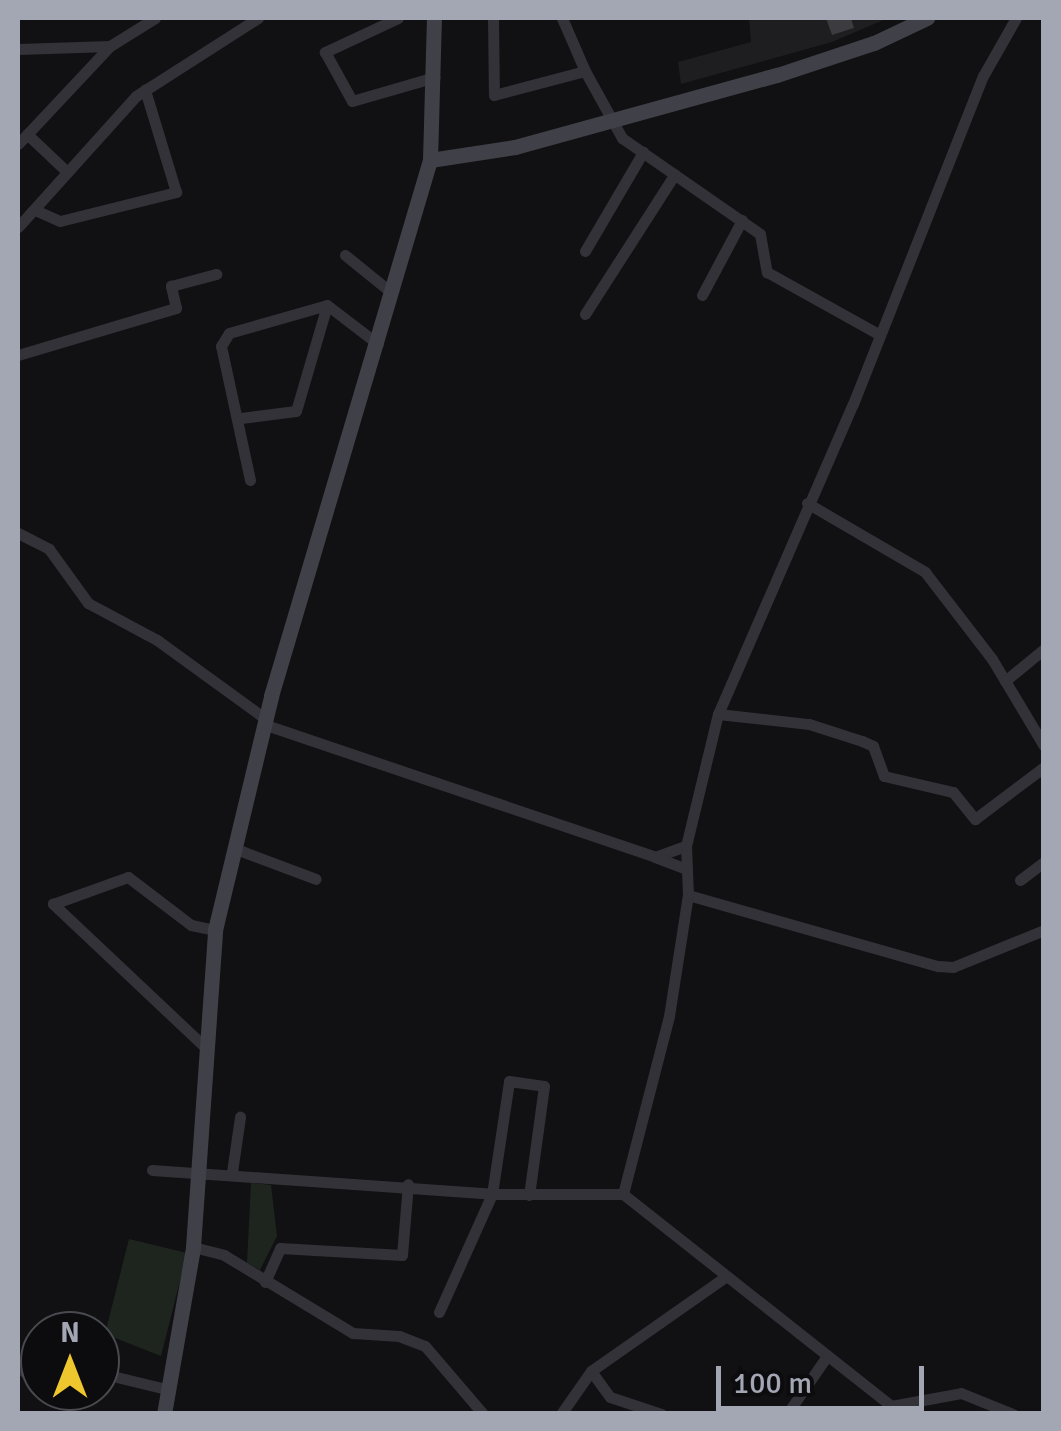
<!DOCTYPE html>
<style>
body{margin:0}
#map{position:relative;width:1061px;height:1431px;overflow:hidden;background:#111113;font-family:Signika,sans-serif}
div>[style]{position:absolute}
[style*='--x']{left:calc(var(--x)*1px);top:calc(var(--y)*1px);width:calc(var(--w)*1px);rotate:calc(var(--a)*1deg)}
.built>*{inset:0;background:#1e1d20}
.green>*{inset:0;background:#1e251f}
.building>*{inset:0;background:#3b3b40}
.street>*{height:11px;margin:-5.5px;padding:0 5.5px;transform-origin:5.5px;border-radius:5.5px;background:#323238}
.secondary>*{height:15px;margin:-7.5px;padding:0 7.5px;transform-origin:7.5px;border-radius:7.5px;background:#404148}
span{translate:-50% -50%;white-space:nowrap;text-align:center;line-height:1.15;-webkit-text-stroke:8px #0c0c0e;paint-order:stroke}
.frame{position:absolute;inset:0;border:20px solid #a3a6b3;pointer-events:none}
.north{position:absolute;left:20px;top:1311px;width:100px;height:100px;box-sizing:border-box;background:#0c0c0e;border:2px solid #484a50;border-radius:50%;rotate:0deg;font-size:28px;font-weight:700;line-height:40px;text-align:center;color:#a3a6b3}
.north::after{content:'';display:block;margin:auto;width:35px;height:45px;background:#eec72e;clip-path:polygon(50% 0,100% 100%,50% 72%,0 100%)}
.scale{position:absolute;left:716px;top:1366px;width:208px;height:45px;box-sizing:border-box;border:5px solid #a3a6b3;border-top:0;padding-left:12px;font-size:30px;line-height:35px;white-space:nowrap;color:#a3a6b3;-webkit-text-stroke:8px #0c0c0e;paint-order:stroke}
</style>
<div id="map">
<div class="built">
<i style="clip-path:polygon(749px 18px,888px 18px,832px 42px,681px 84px,678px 62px,751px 42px)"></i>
</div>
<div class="green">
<i style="clip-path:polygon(251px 1183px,271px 1185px,277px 1236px,260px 1270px,247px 1263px)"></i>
<i style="clip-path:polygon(129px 1239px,187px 1253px,161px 1356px,105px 1334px)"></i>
</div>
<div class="building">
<i style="clip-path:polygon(826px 18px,851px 18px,854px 28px,832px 35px)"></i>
</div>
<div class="street">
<i style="--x:398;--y:18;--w:81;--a:155"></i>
<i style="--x:325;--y:52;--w:56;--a:61.1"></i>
<i style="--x:352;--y:101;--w:86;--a:-16.1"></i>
<i style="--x:493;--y:18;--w:77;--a:89.3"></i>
<i style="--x:494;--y:95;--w:94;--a:-14.8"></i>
<i style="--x:585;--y:71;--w:58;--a:-113.5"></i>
<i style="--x:18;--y:49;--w:92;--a:-1.9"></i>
<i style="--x:585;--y:71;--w:77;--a:61.1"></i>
<i style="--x:622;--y:138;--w:168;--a:34.8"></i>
<i style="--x:760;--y:234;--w:39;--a:80"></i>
<i style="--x:767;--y:272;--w:129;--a:29.1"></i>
<i style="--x:27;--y:134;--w:55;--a:43.5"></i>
<i style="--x:18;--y:144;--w:134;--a:-46.8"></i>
<i style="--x:110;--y:46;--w:53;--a:-31.9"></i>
<i style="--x:35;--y:210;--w:27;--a:24"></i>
<i style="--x:60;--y:221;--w:120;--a:-14"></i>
<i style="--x:176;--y:192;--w:107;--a:-106.9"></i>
<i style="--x:18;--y:227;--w:176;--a:-48"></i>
<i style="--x:136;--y:96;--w:145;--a:-32.6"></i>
<i style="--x:585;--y:251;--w:115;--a:-59.6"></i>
<i style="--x:345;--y:255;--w:60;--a:39"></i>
<i style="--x:702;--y:295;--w:85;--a:-61.9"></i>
<i style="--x:585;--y:314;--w:166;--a:-57.3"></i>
<i style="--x:18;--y:355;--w:165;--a:-16.6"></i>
<i style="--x:176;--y:308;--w:23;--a:-103"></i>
<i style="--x:171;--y:286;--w:47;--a:-14.9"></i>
<i style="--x:241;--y:418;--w:55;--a:-7.3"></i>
<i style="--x:296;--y:411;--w:110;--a:-73.7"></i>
<i style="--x:250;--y:480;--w:137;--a:-102.2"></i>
<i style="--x:221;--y:346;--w:15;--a:-58"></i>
<i style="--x:229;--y:333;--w:102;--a:-15.9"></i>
<i style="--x:327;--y:305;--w:64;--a:37.4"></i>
<i style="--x:807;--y:503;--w:137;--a:30.3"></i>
<i style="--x:925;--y:572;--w:110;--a:52.4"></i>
<i style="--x:992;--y:659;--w:101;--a:59.1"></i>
<i style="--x:18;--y:533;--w:35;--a:27"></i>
<i style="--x:49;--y:549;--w:67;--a:54.2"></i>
<i style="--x:88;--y:603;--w:78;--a:28.2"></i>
<i style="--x:157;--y:640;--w:136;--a:36"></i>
<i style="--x:1005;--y:681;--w:50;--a:-39.4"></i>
<i style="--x:718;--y:714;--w:92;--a:6.3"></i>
<i style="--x:809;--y:724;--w:56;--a:17.8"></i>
<i style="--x:862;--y:741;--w:12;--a:24"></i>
<i style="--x:873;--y:746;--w:32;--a:70"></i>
<i style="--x:884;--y:776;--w:71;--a:13.1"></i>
<i style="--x:953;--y:792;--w:35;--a:51"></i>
<i style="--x:975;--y:819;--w:86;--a:-37"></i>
<i style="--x:266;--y:725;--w:411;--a:18.7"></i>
<i style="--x:655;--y:857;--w:33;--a:-20"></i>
<i style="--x:236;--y:849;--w:85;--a:20.6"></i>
<i style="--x:655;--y:857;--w:34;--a:21"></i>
<i style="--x:1020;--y:880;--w:30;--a:-37"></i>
<i style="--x:688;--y:895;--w:260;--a:15.9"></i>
<i style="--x:938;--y:966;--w:15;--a:4"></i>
<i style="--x:953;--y:967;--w:98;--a:-22.1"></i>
<i style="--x:207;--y:1049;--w:212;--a:-136.7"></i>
<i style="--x:53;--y:904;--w:80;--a:-19.8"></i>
<i style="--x:128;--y:877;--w:79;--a:37.3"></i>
<i style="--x:191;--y:925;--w:25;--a:12"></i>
<i style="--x:152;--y:1170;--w:341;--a:4"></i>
<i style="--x:492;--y:1194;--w:131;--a:0"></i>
<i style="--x:623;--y:1194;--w:184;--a:-75.5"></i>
<i style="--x:669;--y:1016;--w:122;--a:-81.1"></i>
<i style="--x:688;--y:895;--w:49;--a:-92.3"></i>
<i style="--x:686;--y:846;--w:136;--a:-76.4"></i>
<i style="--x:718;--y:714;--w:338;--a:-66.5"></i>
<i style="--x:853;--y:404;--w:353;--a:-68.4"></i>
<i style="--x:983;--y:76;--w:67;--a:-60.4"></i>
<i style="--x:232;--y:1172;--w:56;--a:-81.7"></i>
<i style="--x:623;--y:1194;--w:342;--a:38.3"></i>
<i style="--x:891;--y:1406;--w:71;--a:-10.5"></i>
<i style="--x:961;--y:1393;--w:56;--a:22"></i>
<i style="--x:193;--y:1247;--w:32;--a:14"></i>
<i style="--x:224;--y:1255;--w:151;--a:31.2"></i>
<i style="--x:353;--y:1333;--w:46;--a:3.7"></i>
<i style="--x:399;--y:1336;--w:28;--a:21"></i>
<i style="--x:425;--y:1346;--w:89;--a:49.5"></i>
<i style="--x:265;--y:1282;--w:37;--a:-66"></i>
<i style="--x:280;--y:1248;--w:122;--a:3.3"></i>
<i style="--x:402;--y:1255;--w:71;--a:-85.2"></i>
<i style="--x:439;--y:1312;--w:129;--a:-65.8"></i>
<i style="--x:492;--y:1194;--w:114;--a:-81.4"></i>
<i style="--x:509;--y:1081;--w:35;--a:8"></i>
<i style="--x:544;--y:1086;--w:110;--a:97.8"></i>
<i style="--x:18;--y:1367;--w:28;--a:38"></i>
<i style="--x:591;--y:1371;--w:32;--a:54"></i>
<i style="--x:610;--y:1397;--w:54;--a:18.4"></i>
<i style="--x:100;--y:1373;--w:68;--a:13.6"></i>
<i style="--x:561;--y:1414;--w:52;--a:-55.1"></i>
<i style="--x:591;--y:1371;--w:162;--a:-35"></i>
<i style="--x:787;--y:1414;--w:67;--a:-55.4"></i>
</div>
<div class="secondary">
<i style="--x:430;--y:160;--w:86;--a:-8.7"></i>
<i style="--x:515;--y:147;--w:272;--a:-15.4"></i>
<i style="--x:777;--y:75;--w:102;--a:-18.3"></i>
<i style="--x:874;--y:43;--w:59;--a:-25.3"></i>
<i style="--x:164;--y:1414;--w:169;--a:-80.1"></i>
<i style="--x:193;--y:1247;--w:318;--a:-86"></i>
<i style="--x:215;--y:930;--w:241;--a:-76.5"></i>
<i style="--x:271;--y:696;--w:559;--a:-73.48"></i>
<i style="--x:430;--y:160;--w:142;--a:-88.4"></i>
</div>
<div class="frame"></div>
<div class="north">N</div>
<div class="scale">100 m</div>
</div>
